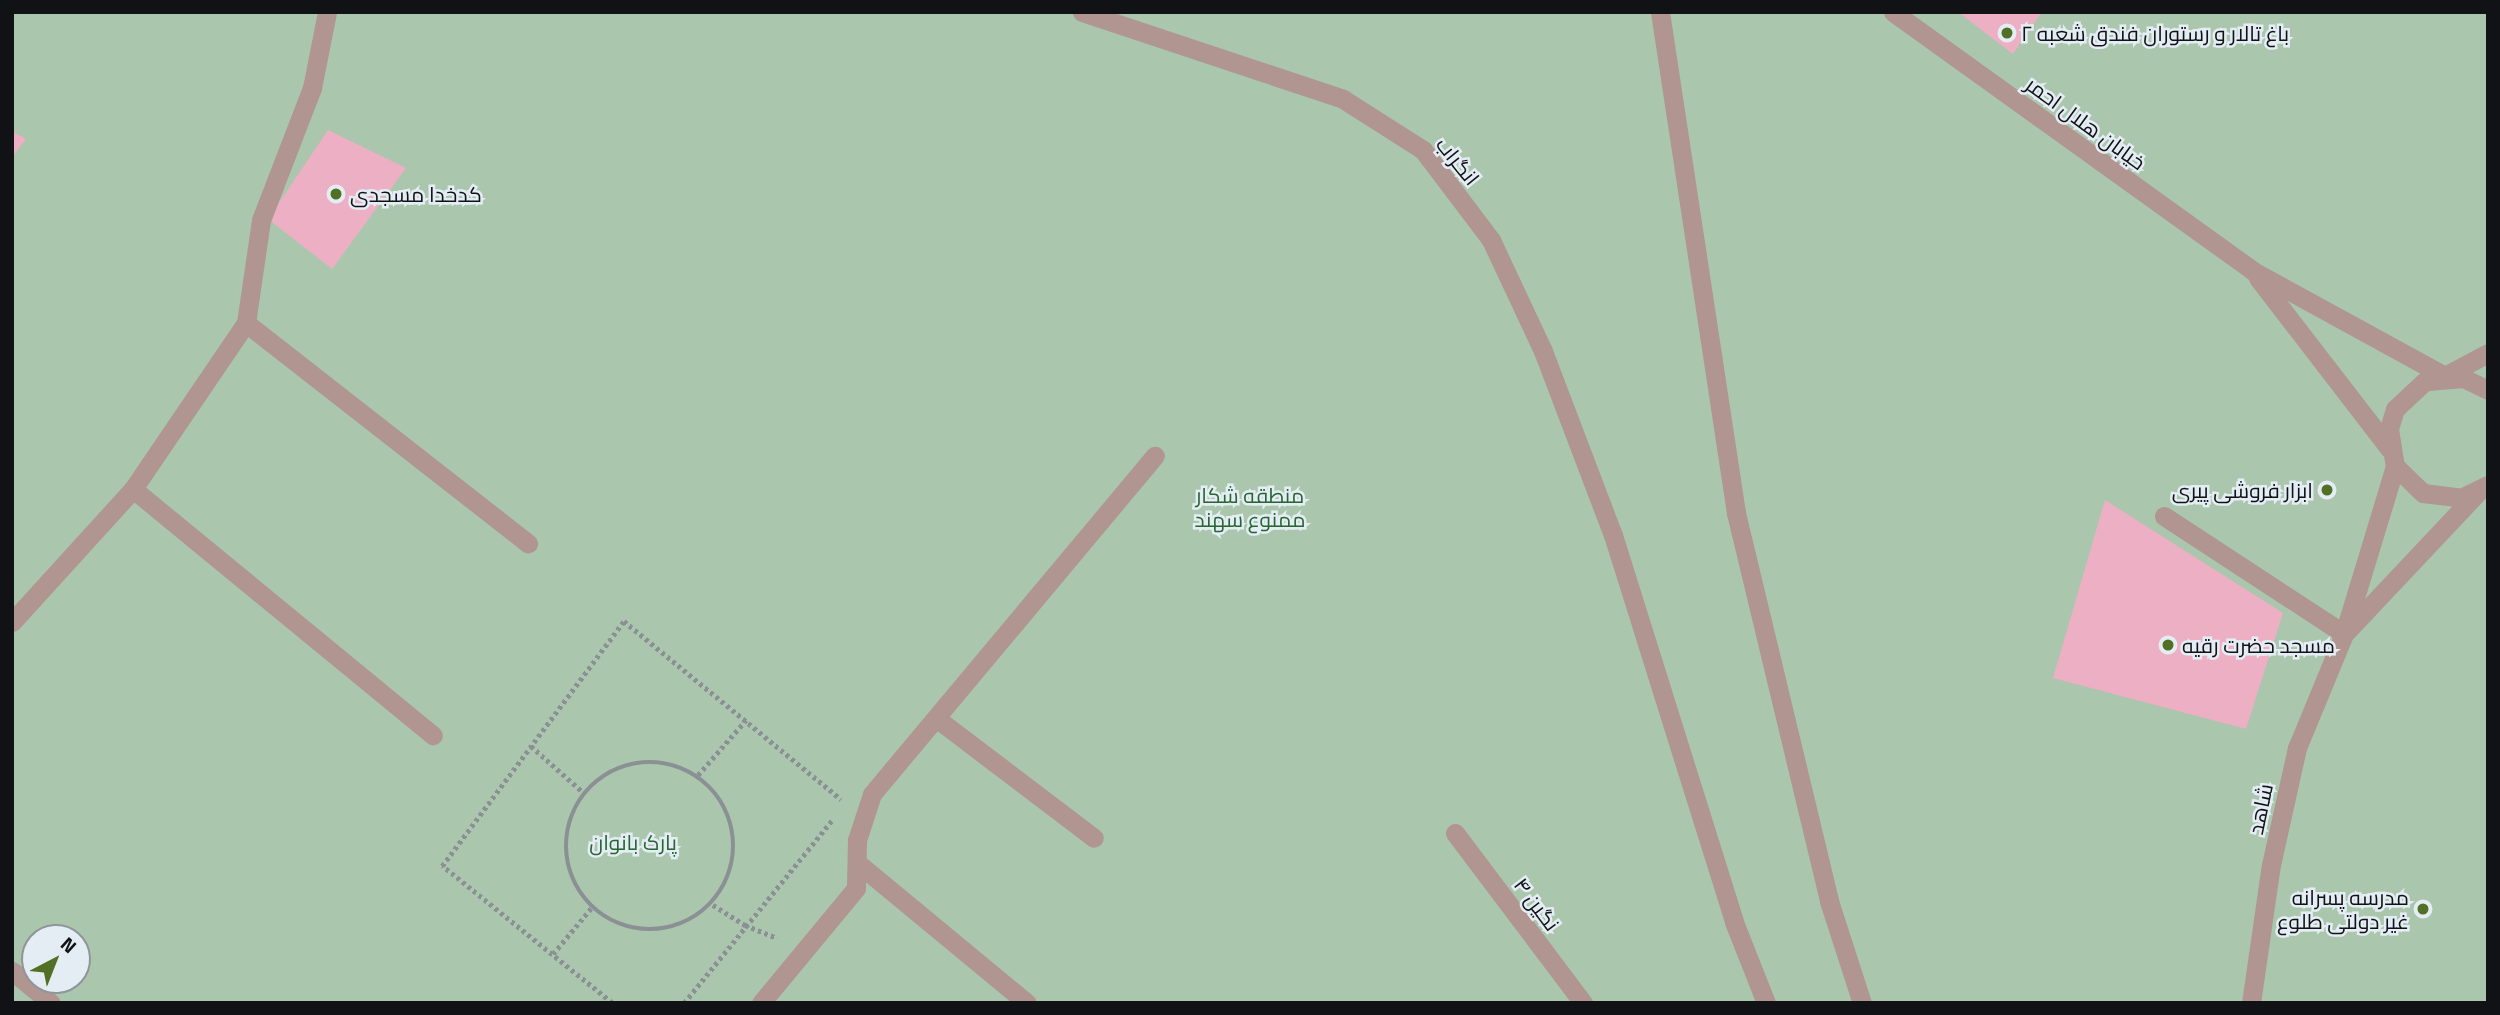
<!DOCTYPE html>
<meta charset="utf-8">
<style>
body{margin:0}
#map{position:relative;width:2500px;height:1015px;overflow:hidden;background:#e5edf4;font-family:"Titillium Web",Cairo,sans-serif}
div>[style]{position:absolute}
[style*='--x']{left:calc(var(--x)*1px);top:calc(var(--y)*1px);width:calc(var(--w)*1px);rotate:calc(var(--a)*1deg)}
.green>*{inset:0;background:#aac6ac}
.building>*{inset:0;background:#edafc3}
.path>*{height:4.5px;margin-top:-2.25px;transform-origin:0;background:repeating-linear-gradient(90deg,#8b9095 0 3.5px,transparent 0 7px)}
.path>.ring{margin:-2.25px;padding:0;box-sizing:content-box;background:none;border:4.5px solid #8b9095;border-radius:50%}
.minor>*{height:19px;margin:-9.5px;padding:0 9.5px;transform-origin:9.5px;border-radius:9.5px;background:#b09590}
.tertiary>*{height:19px;margin:-9.5px;padding:0 9.5px;transform-origin:9.5px;border-radius:9.5px;background:#b09590}
.dots>*{width:19px;height:19px;translate:-50% -50%;box-sizing:border-box;border:4px solid #e5edf4;border-radius:50%}
span{translate:-50% -50%;white-space:nowrap;text-align:center;line-height:1.15;-webkit-text-stroke:5px #e5edf4;paint-order:stroke}
.poi-label{font-size:21px;color:#101215}
.left{translate:0 -50%;text-align:left}
.right{translate:-100% -50%;text-align:right}
.street-label{font-size:21px;color:#101215}
.park-label{font-size:21px;color:#266631}
.frame{position:absolute;inset:0;border:14px solid #101215;pointer-events:none}
.north{position:absolute;left:21px;top:924px;width:70px;height:70px;box-sizing:border-box;background:#e5edf4;border:2px solid #90959b;border-radius:50%;rotate:42deg;font-size:19px;font-weight:700;line-height:28px;text-align:center;color:#101215}
.north::after{content:'';display:block;margin:auto;width:24px;height:32px;background:#516f25;clip-path:polygon(50% 0,100% 100%,50% 72%,0 100%)}
</style>
<div id="map">
<div class="green">
<i style="clip-path:polygon(evenodd,12px 12px,2488px 12px,2488px 1003px,12px 1003px,12px 12px,35px 938px,77px 938px,77px 980px,35px 980px,35px 938px)"></i>
</div>
<div class="building">
<i style="clip-path:polygon(1958px 12px,2042px 12px,2013px 54px)"></i>
<i style="clip-path:polygon(328px 130px,406px 168px,332px 269px,268px 219px)"></i>
<i style="clip-path:polygon(12px 131px,26px 139px,12px 157px)"></i>
<i style="clip-path:polygon(2105px 500px,2283px 613px,2246px 729px,2053px 678px)"></i>
</div>
<div class="path">
<i style="--x:531;--y:746;--w:72;--a:41.6"></i>
<i class="ring" style="left:566px;top:762px;width:163.5px;height:163.5px"></i>
<i style="--x:698;--y:775;--w:73;--a:-48.9"></i>
<i style="--x:713;--y:905;--w:38;--a:32"></i>
<i style="--x:745;--y:925;--w:35;--a:22"></i>
<i style="--x:553;--y:954;--w:61;--a:-50.3"></i>
<i style="--x:612;--y:1003;--w:218;--a:-141.1"></i>
<i style="--x:442;--y:866;--w:305;--a:-53.4"></i>
<i style="--x:624;--y:621;--w:281;--a:39.4"></i>
<i style="--x:684;--y:1003;--w:237;--a:-51"></i>
</div>
<div class="minor">
<i style="--x:1082;--y:12;--w:275;--a:18.4"></i>
<i style="--x:1343;--y:99;--w:95;--a:32.5"></i>
<i style="--x:1423;--y:150;--w:113;--a:52.9"></i>
<i style="--x:1491;--y:240;--w:123;--a:64.9"></i>
<i style="--x:1543;--y:351;--w:197;--a:69.2"></i>
<i style="--x:1613;--y:535;--w:405;--a:72.6"></i>
<i style="--x:1734;--y:922;--w:87;--a:68.4"></i>
<i style="--x:1660;--y:12;--w:507;--a:81.37"></i>
<i style="--x:1736;--y:513;--w:399;--a:76.5"></i>
<i style="--x:1829;--y:901;--w:107;--a:72.1"></i>
<i style="--x:246;--y:323;--w:358;--a:38"></i>
<i style="--x:133;--y:489;--w:388;--a:39.4"></i>
<i style="--x:2164;--y:516;--w:215;--a:33.2"></i>
<i style="--x:12;--y:622;--w:180;--a:-47.7"></i>
<i style="--x:133;--y:489;--w:201;--a:-55.8"></i>
<i style="--x:246;--y:323;--w:104;--a:-81.7"></i>
<i style="--x:261;--y:220;--w:142;--a:-68.9"></i>
<i style="--x:312;--y:88;--w:77;--a:-78.8"></i>
<i style="--x:936;--y:718;--w:198;--a:37.2"></i>
<i style="--x:1455;--y:833;--w:213;--a:53"></i>
<i style="--x:860;--y:865;--w:217;--a:39.6"></i>
<i style="--x:761;--y:1003;--w:149;--a:-50.4"></i>
<i style="--x:856;--y:888;--w:48;--a:-88.8"></i>
<i style="--x:857;--y:840;--w:48;--a:-71.9"></i>
<i style="--x:872;--y:794;--w:441;--a:-50.1"></i>
</div>
<div class="tertiary">
<i style="--x:1893;--y:12;--w:443;--a:35.7"></i>
<i style="--x:2253;--y:271;--w:219;--a:28.7"></i>
<i style="--x:2445;--y:376;--w:49;--a:-28.1"></i>
<i style="--x:2258;--y:278;--w:215;--a:52.4"></i>
<i style="--x:2488;--y:390;--w:28;--a:-154"></i>
<i style="--x:2463;--y:378;--w:38;--a:175"></i>
<i style="--x:2425;--y:381;--w:41;--a:137"></i>
<i style="--x:2395;--y:409;--w:21;--a:107"></i>
<i style="--x:2389;--y:429;--w:37;--a:81"></i>
<i style="--x:2395;--y:466;--w:39;--a:44"></i>
<i style="--x:2423;--y:493;--w:38;--a:7"></i>
<i style="--x:2461;--y:498;--w:30;--a:-26"></i>
<i style="--x:2347;--y:631;--w:191;--a:-46.7"></i>
<i style="--x:12;--y:971;--w:50;--a:39.4"></i>
<i style="--x:2251;--y:1003;--w:139;--a:-81.8"></i>
<i style="--x:2271;--y:865;--w:120;--a:-77.5"></i>
<i style="--x:2297;--y:748;--w:123;--a:-67.6"></i>
<i style="--x:2344;--y:634;--w:176;--a:-73.1"></i>
</div>
<div class="dots">
<i style="left:2007px;top:33px;background:#516f25"></i>
<i style="left:336px;top:194px;background:#516f25"></i>
<i style="left:2327px;top:490px;background:#516f25"></i>
<i style="left:2168px;top:645px;background:#516f25"></i>
<i style="left:2423px;top:909px;background:#516f25"></i>
</div>
<div class="poi-label">
<span class="left" style="left:2021px;top:33px">باغ تالار و رستوران فندق شعبه ۲</span>
<span class="left" style="left:350px;top:194px">کدخدا مسجدی</span>
<span class="right" style="left:2313px;top:490px">ابزار فروشی پیری</span>
<span class="left" style="left:2182px;top:645px">مسجد حضرت رقیه</span>
<span class="right" style="left:2409px;top:909px">مدرسه پسرانه<br>غیر دولتی طلوع</span>
</div>
<div class="street-label">
<span style="left:2086px;top:123px;rotate:36deg">خیابان هلال احمر</span>
<span style="left:1458px;top:161px;rotate:51deg">انگراب</span>
<span style="left:2260px;top:809px;rotate:-78deg">شاهد</span>
<span style="left:1537px;top:904px;rotate:53deg">نگین ۴</span>
</div>
<div class="park-label">
<span style="left:1250px;top:507px">منطقه شکار<br>ممنوع سهند</span>
<span style="left:633px;top:842px">پارک بانوان</span>
</div>
<div class="frame"></div>
<div class="north">N</div>
</div>
